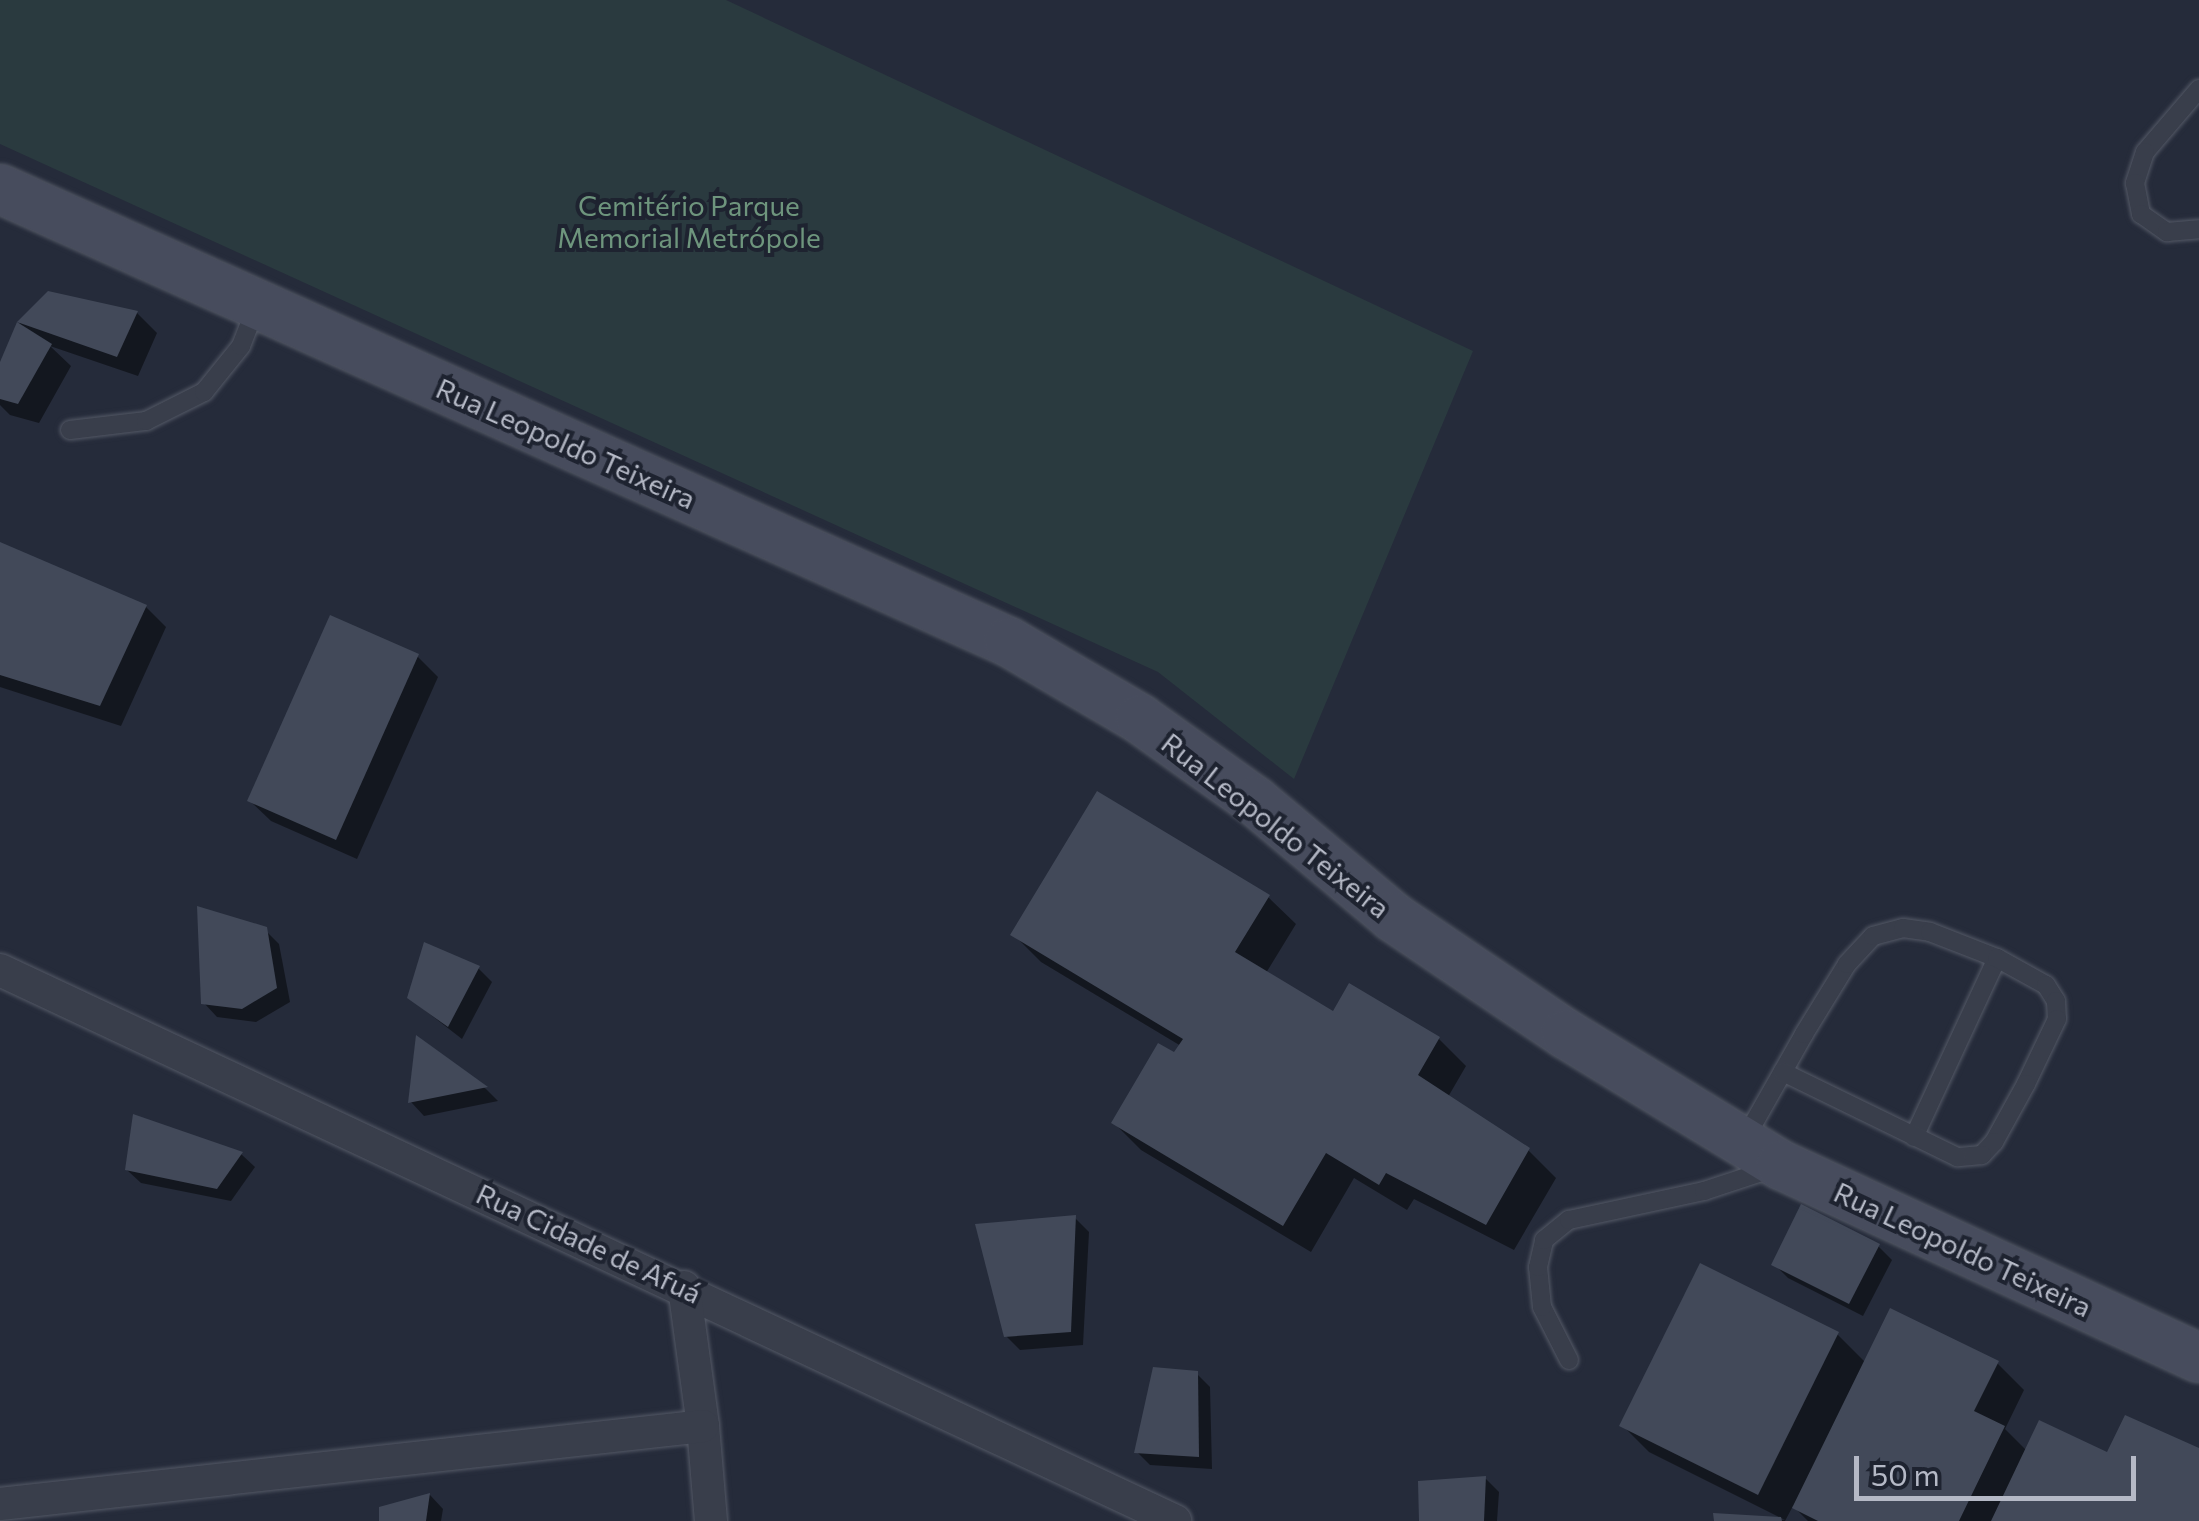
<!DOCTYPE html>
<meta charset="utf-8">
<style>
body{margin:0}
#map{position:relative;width:2199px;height:1521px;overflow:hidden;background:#252b3a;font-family:Commissioner,sans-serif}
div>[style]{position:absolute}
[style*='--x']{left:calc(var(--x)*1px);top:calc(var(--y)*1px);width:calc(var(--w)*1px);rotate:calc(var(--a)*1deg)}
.green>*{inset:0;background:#2a3a3f}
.shadow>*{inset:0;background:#0007}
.building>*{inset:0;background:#424959}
.roads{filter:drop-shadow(0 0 2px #545966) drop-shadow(0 0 2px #545966)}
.lane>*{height:18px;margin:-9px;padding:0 9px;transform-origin:9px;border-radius:9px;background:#393e4b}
.street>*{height:32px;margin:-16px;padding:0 16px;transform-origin:16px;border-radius:16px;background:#393e4b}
.secondary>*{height:48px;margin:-24px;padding:0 24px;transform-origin:24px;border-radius:24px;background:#474c5d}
span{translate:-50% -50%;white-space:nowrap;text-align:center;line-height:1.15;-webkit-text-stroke:8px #1e2330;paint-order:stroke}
.park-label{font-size:28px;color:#6e957d}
.street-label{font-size:28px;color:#b5b9c6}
.scale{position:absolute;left:1854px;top:1456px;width:282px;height:45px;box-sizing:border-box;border:5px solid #b5b9c6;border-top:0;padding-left:12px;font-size:30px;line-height:35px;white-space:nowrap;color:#b5b9c6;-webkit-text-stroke:8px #1e2330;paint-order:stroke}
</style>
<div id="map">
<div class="green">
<i style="clip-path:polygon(0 0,726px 0,1473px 351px,1294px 779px,1158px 672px,0 144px)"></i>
</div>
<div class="shadow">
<i style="clip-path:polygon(49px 294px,137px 313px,157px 333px,138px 376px,50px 346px,71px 366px,39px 423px,10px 415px,0 405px,0 369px,19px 324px)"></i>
<i style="clip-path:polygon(0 545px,146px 607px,166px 627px,121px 726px,0 687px)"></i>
<i style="clip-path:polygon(417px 656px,438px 677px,357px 859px,271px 821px,250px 801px)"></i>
<i style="clip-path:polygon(1268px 897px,1296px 924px,1266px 973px,1334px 1014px,1350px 986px,1439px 1039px,1466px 1066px,1448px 1097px,1528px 1150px,1556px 1178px,1514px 1250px,1414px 1199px,1407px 1210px,1354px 1178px,1311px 1252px,1141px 1150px,1114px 1123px,1181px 1046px,1041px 962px,1014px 935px)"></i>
<i style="clip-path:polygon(265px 930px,279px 944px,290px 1002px,256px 1022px,217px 1017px,204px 1003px)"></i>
<i style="clip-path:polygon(478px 968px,492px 982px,462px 1039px,409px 998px)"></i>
<i style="clip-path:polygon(418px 1039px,486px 1089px,498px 1101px,424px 1116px,411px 1102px)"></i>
<i style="clip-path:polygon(241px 1154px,255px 1167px,231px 1201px,141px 1183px,127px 1170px)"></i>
<i style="clip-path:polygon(1075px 1218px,1089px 1232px,1083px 1345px,1020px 1350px,1006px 1336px)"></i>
<i style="clip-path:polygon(1878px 1246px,1892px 1260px,1863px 1316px,1788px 1278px,1774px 1264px)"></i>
<i style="clip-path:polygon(1837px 1334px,1866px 1363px,1997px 1363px,2024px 1390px,2005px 1429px,2027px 1451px,2108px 1456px,2199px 1451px,2199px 1521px,1808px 1521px,1793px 1506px,1785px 1521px,1717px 1521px,1716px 1515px,1785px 1520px,1649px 1452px,1622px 1425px)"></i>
<i style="clip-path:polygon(1197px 1374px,1210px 1387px,1212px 1469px,1150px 1465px,1137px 1452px)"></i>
<i style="clip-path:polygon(1485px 1478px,1499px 1492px,1497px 1521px,1421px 1521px)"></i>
<i style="clip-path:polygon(430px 1495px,443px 1509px,441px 1521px,381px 1521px)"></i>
</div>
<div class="building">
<i style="clip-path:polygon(48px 291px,138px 311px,117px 357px,17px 322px)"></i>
<i style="clip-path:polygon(17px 322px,52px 344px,18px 404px,0 399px,0 362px)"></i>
<i style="clip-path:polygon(0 542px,147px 605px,100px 706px,0 675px)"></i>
<i style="clip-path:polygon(330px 615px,419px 654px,336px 840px,247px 801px)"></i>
<i style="clip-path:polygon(1097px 791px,1270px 895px,1235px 952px,1333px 1011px,1349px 983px,1440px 1037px,1418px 1075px,1530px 1148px,1486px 1225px,1386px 1173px,1379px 1185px,1326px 1153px,1283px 1226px,1111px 1123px,1158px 1043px,1174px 1052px,1183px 1039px,1010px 935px)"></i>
<i style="clip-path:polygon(197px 906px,267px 927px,277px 988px,242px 1009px,201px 1004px)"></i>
<i style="clip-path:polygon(424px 942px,480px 966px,448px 1027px,407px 998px)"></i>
<i style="clip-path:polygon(416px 1035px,488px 1087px,408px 1103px)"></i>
<i style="clip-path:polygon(133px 1114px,243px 1152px,217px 1189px,125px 1170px)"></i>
<i style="clip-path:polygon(1801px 1204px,1880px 1244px,1849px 1304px,1771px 1265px)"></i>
<i style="clip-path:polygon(1076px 1215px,1071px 1332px,1004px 1337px,975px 1224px)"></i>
<i style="clip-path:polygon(1700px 1263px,1839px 1332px,1758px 1495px,1619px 1426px)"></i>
<i style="clip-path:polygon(1890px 1308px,1999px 1361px,1974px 1411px,2005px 1426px,1959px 1521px,1818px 1521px,1792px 1508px)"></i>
<i style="clip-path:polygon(1153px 1367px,1198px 1371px,1199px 1457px,1134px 1453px)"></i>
<i style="clip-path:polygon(2125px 1415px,2199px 1448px,2199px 1521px,1991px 1521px,2039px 1420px,2107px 1452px)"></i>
<i style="clip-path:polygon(1486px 1476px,1484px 1521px,1419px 1521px,1418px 1481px)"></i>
<i style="clip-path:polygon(430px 1493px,426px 1521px,379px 1521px,379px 1507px)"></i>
<i style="clip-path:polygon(1713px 1513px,1781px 1517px,1782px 1521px,1714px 1521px)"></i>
</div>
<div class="roads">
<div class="lane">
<i style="--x:2199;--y:89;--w:83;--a:130.6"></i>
<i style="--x:2145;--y:152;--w:33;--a:108"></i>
<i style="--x:2135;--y:183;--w:32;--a:79"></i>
<i style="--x:2141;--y:214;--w:32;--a:35"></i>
<i style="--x:2167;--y:232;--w:32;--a:-5"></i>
<i style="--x:70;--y:430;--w:77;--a:-6.8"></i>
<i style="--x:146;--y:421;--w:65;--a:-26.6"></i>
<i style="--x:204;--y:392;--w:59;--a:-51.2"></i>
<i style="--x:241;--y:346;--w:44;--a:-68.7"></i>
<i style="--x:1914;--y:1137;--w:197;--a:-65.1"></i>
<i style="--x:1743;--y:1142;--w:124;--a:-60.5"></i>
<i style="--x:1804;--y:1034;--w:82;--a:-58.4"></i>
<i style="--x:1847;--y:964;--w:38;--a:-47"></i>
<i style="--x:1873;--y:936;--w:31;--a:-15"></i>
<i style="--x:1903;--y:928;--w:27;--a:8"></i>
<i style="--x:1930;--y:932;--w:72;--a:21.2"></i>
<i style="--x:1997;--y:958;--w:56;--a:28.9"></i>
<i style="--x:2046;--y:985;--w:19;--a:58"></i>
<i style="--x:2056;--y:1001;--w:18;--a:87"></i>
<i style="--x:2057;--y:1019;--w:72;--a:115.5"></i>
<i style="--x:2026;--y:1084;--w:66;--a:118.9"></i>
<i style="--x:1994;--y:1142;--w:18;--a:133"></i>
<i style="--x:1982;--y:1155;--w:25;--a:175"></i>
<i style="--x:1957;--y:1157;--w:194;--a:-154"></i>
<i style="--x:1569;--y:1360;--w:59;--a:-117"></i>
<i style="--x:1542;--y:1307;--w:40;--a:-95.7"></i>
<i style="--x:1538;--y:1267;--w:28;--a:-77"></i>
<i style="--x:1544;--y:1240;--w:32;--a:-39"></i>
<i style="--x:1569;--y:1220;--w:138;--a:-12.1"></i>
<i style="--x:1704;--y:1191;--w:71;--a:-18.2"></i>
</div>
<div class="street">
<i style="--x:0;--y:970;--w:1298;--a:25.12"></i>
<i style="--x:684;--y:1287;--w:140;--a:82.2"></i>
<i style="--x:703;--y:1426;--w:95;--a:85.2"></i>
<i style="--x:0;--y:1504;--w:707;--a:-6.33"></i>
</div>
<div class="secondary">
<i style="--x:0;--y:189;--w:1106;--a:24.18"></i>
<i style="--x:1009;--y:642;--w:152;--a:30.4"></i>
<i style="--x:1140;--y:719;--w:141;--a:35.5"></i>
<i style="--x:1255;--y:801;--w:180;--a:40"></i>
<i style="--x:1393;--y:917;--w:209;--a:34.1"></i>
<i style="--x:1566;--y:1034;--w:252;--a:31.4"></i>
<i style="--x:1781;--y:1165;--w:460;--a:24.8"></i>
</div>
</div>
<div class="park-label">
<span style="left:689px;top:221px">Cemitério Parque<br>Memorial Metrópole</span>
</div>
<div class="street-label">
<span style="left:566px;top:443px;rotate:24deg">Rua Leopoldo Teixeira</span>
<span style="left:1276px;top:825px;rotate:38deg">Rua Leopoldo Teixeira</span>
<span style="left:589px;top:1243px;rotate:25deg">Rua Cidade de Afuá</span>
<span style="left:1963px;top:1249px;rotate:25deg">Rua Leopoldo Teixeira</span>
</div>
<div class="scale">50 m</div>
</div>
